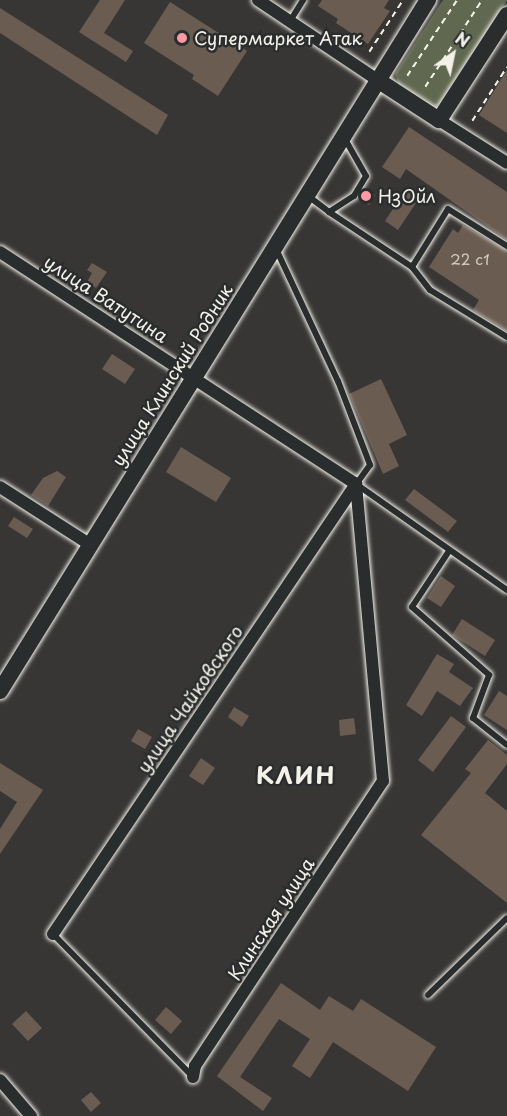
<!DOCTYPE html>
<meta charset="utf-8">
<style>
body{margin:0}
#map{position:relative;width:507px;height:1116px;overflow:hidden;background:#373635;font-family:"Playpen Sans",sans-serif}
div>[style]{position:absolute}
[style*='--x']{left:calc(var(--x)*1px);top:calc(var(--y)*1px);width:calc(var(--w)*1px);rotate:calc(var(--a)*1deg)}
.green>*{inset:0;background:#60684f}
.building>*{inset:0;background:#6b5c52}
.path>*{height:1.5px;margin-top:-0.75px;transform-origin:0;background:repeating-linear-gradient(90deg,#f4f1e8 0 6px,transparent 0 10.5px)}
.roads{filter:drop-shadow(0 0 2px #f4f1e8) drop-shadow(0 0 2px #f4f1e8)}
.lane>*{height:6px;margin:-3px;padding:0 3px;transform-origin:3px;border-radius:3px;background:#2a2d2e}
.street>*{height:12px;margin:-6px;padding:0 6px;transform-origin:6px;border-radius:6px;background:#2a2d2e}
.secondary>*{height:16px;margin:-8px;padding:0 8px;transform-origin:8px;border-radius:8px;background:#2a2d2e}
.dots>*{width:16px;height:16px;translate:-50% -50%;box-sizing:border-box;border:3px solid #2a2d2e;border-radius:50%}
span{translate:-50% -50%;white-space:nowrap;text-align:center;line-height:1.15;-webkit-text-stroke:5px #2a2d2e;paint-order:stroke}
.number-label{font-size:15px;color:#d2ccc2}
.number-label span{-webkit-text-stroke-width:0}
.poi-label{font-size:18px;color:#f4f1e8}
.left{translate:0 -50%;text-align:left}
.street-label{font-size:18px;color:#f4f1e8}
.district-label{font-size:24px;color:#f4f1e8;font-weight:700;letter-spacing:1.5px}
.north{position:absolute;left:423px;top:24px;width:60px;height:60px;-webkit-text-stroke:4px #2a2d2e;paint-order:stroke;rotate:33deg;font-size:16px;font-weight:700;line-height:24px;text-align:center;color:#f4f1e8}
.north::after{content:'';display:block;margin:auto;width:21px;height:27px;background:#f4f1e8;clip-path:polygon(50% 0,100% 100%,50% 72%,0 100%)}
</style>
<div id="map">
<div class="green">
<i style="clip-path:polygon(443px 0,507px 0,439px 105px,430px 108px,400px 88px,395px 74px)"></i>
</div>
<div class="building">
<i style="clip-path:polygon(100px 0,125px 0,104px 33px,133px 51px,126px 62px,79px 32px)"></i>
<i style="clip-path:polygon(322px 0,389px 0,384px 8px,390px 11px,368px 44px,336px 23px,338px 19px,318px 6px)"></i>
<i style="clip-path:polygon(170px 2px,247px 51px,218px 96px,192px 79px,194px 75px,144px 43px)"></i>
<i style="clip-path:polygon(0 8px,168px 115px,157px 135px,0 33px)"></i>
<i style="clip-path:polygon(507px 70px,507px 133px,479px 115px)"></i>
<i style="clip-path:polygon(409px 127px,507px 192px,507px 240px,406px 169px,400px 179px,382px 167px)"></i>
<i style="clip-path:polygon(407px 188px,420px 197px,398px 230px,385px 221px)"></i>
<i style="clip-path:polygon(364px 189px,375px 195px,369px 205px,358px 199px)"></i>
<i style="clip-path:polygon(463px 225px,507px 251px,507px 331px,473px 310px,479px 300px,429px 267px,453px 229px,458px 233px)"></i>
<i style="clip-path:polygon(92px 263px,107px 272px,96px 288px,87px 282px,92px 273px,87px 270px)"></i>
<i style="clip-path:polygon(112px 354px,135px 369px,125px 384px,102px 369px)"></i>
<i style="clip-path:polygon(381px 379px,407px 435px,389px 444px,399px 466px,383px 474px,349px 394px)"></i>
<i style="clip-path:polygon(181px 447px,231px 478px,216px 502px,166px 472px)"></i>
<i style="clip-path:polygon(57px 471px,66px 477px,48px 506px,31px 495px,43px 478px)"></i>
<i style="clip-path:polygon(414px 489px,457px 521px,448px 532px,405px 500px)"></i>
<i style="clip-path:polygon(14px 517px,33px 529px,27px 538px,8px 526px)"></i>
<i style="clip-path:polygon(441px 576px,455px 586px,441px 607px,427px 598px)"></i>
<i style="clip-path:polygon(462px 619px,495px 640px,485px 656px,452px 635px)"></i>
<i style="clip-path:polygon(437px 654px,454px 664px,449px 672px,473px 688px,460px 706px,437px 691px,422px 716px,406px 705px)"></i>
<i style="clip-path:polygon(499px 691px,507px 696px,507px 730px,484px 715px)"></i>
<i style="clip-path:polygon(234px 707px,249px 716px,242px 727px,228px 717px)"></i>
<i style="clip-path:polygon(451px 716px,466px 727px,433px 772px,418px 760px)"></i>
<i style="clip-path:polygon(354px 718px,356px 734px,340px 736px,339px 720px)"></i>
<i style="clip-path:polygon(138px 729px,152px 737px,145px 749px,131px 741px)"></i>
<i style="clip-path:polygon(488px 740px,507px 755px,507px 764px,485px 793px,507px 811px,507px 903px,421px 835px,471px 773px,465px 769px)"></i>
<i style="clip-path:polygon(201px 758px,215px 768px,203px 785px,189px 776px)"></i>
<i style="clip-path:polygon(0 763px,43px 790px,0 854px,0 829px,17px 802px,0 791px)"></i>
<i style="clip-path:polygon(281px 983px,320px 1010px,329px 996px,353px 1011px,361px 999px,436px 1047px,408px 1091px,333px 1042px,310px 1078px,292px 1066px,310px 1039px,279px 1019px,240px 1077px,272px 1098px,263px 1111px,217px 1076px)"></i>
<i style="clip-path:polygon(166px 1007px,182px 1021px,171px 1034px,155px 1020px)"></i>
<i style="clip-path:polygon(26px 1011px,42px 1028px,28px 1041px,12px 1024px)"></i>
<i style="clip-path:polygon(91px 1092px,101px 1103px,91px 1112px,81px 1100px)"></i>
</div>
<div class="path">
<i style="--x:369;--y:52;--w:62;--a:-56.8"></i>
<i style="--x:407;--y:76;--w:91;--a:-56.7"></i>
<i style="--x:425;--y:87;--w:104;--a:-56.8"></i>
<i style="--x:472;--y:121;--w:64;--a:-57.1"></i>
</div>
<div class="roads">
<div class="lane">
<i style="--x:290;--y:21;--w:25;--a:-58"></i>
<i style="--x:308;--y:196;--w:26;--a:37"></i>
<i style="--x:329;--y:212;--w:30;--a:-33"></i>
<i style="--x:354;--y:196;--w:23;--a:-59"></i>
<i style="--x:366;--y:176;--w:43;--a:-119.6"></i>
<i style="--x:329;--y:212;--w:100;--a:33.5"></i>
<i style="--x:412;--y:267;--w:68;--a:-58.2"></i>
<i style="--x:448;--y:209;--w:70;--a:32.1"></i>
<i style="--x:277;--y:251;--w:144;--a:64.9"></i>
<i style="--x:338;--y:381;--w:90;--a:69.1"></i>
<i style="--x:370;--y:465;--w:24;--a:126"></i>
<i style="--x:356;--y:484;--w:184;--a:35.1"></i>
<i style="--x:412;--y:267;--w:29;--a:52"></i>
<i style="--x:430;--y:290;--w:90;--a:31.4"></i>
<i style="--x:449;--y:551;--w:67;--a:123.5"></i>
<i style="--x:412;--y:607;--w:103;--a:41.4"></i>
<i style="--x:489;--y:675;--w:46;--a:110.4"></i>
<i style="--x:473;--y:718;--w:43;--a:38.5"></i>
<i style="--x:53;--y:934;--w:200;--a:45.6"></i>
<i style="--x:428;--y:995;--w:110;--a:-44.3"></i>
</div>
<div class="street">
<i style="--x:258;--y:0;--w:146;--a:33.8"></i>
<i style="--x:439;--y:120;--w:80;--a:32.3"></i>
<i style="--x:0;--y:252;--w:425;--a:33.1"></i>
<i style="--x:0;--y:487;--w:106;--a:32.6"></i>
<i style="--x:53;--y:934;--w:543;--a:-56.05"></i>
<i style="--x:193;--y:1077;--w:11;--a:-80"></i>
<i style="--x:195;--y:1066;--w:341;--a:-56.6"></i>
<i style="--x:383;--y:781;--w:298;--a:-95.2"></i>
<i style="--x:0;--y:1080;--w:48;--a:49.3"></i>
</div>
<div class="secondary">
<i style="--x:379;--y:81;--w:72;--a:33"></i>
<i style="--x:439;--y:120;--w:125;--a:-57.1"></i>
<i style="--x:0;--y:691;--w:813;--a:-58.23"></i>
</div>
</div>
<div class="dots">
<i style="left:182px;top:38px;background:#ff9aa2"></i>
<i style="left:366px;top:196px;background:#ff9aa2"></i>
</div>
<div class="number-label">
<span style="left:470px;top:259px">22 с1</span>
</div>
<div class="poi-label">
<span class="left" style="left:194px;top:38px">Супермаркет Атак</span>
<span class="left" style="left:378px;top:196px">НзОйл</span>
</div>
<div class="street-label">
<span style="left:106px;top:299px;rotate:33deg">улица Ватутина</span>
<span style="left:172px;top:375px;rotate:-58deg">улица Клинский Родник</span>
<span style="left:190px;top:699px;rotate:-56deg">улица Чайковского</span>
<span style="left:271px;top:919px;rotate:-57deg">Клинская улица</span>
</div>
<div class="district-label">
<span style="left:296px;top:775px">КЛИН</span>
</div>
<div class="north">N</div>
</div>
